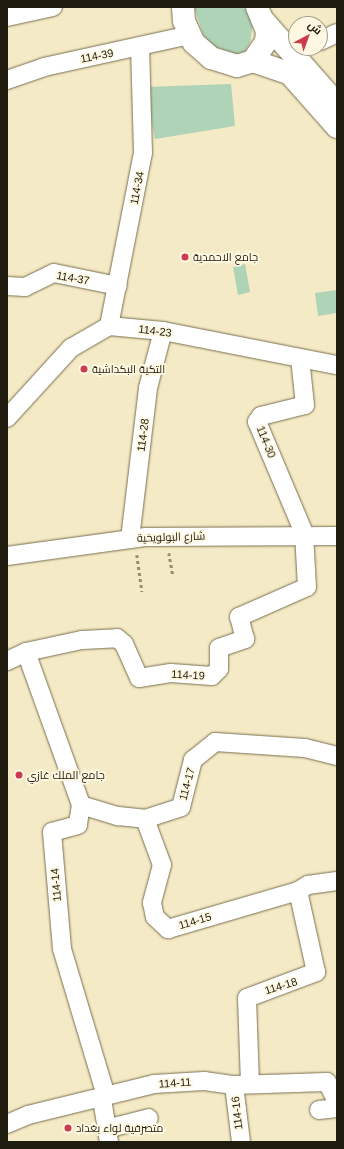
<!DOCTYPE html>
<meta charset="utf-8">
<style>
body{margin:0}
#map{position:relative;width:344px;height:1149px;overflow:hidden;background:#f5eac6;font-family:Arial,Cairo,sans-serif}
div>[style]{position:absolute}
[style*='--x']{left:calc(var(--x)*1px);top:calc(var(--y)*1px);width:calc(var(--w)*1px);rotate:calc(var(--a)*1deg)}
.green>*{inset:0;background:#aed3b6}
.path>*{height:2.5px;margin-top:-1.25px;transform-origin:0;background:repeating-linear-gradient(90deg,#958d74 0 3px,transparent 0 6px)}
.roads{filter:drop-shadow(0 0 1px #786f4e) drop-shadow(0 0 1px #786f4e)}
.minor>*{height:18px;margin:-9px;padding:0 9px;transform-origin:9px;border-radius:9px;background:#fff}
.major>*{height:22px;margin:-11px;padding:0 11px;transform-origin:11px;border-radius:11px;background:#fff}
.dots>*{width:11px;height:11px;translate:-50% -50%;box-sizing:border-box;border:2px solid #fef8e2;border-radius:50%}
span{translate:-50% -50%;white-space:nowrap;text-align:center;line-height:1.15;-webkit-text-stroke:3.5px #fef8e2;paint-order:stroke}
.street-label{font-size:11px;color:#201c0f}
.poi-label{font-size:11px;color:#201c0f}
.left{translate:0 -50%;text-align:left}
.frame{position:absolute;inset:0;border:8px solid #201c0f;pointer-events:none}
.north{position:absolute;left:288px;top:16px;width:40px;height:40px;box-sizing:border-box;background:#fef8e2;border:1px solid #a5a08e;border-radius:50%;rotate:41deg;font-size:11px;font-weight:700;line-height:16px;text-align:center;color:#201c0f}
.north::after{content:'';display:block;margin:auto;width:14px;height:18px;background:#cb3a4d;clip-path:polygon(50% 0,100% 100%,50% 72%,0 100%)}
</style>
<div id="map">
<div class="green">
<i style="clip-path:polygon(194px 7px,244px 7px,253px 24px,250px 43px,244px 52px,235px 54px,213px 46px,203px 34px)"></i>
<i style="clip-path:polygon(231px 84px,235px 126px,155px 139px,145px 87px)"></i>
<i style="clip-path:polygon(245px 264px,250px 292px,238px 295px,233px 267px)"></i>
<i style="clip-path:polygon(337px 290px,337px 313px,318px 316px,315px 293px)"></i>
</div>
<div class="path">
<i style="--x:169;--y:553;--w:22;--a:80"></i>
<i style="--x:137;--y:555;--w:37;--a:82"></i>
</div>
<div class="roads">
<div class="minor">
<i style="--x:7;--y:17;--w:47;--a:-12.3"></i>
<i style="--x:320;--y:41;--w:19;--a:-25"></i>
<i style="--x:7;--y:80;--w:39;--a:-19"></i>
<i style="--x:44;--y:67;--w:148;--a:-12.4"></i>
<i style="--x:7;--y:286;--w:18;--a:3"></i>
<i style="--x:25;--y:287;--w:32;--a:-26"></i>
<i style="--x:54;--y:273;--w:65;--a:11.5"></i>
<i style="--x:109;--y:326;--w:176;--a:-78.9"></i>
<i style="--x:143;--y:153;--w:106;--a:-91.6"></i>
<i style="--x:7;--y:418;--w:95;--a:-47.6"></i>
<i style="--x:71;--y:348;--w:44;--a:-30.1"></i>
<i style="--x:109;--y:326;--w:54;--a:5.3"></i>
<i style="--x:163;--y:331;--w:177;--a:11.1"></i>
<i style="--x:130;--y:539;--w:152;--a:-83.2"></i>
<i style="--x:148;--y:388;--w:59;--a:-75.3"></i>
<i style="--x:7;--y:556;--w:139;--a:-7.8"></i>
<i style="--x:145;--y:537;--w:192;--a:-0.3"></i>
<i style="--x:26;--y:652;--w:163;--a:70.2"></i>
<i style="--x:81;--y:805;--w:20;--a:99"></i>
<i style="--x:78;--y:825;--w:27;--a:165"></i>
<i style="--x:52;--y:832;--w:117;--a:85.1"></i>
<i style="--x:62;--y:949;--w:149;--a:73.3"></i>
<i style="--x:105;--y:1092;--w:8;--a:113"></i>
<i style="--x:102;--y:1099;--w:44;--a:80.8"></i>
<i style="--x:7;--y:661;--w:21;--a:-25"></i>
<i style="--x:26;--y:652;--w:57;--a:-12.1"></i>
<i style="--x:82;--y:640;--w:35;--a:-3"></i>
<i style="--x:117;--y:638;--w:9;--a:41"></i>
<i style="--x:124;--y:644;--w:37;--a:66"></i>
<i style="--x:139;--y:678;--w:32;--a:-9"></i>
<i style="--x:171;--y:673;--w:41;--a:4.2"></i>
<i style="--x:212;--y:676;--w:10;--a:-45"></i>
<i style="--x:219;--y:669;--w:21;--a:-90"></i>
<i style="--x:219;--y:648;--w:28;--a:-19"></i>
<i style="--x:245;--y:639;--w:23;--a:-105"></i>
<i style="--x:239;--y:617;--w:74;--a:-23.8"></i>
<i style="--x:307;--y:587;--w:54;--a:-93.2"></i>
<i style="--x:304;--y:533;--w:121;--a:-112.9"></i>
<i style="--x:257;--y:422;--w:7;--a:-56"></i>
<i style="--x:261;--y:416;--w:45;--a:-14"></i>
<i style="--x:305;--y:405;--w:47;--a:-96.1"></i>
<i style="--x:81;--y:805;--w:39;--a:17"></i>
<i style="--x:118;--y:816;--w:27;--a:6"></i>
<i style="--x:145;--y:819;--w:38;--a:-18"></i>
<i style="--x:181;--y:807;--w:49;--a:-75.7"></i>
<i style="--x:193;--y:760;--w:28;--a:-39"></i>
<i style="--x:215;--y:742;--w:90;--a:3.8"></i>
<i style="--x:305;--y:748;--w:33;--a:14"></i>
<i style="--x:145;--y:819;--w:49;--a:69.7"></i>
<i style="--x:162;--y:865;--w:39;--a:105"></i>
<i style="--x:152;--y:903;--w:14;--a:78"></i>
<i style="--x:155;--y:917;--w:18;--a:43"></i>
<i style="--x:168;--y:929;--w:135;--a:-16.3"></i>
<i style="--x:298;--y:891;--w:12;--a:-31"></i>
<i style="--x:308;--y:885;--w:29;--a:-8"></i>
<i style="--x:250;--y:1084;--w:86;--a:-92"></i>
<i style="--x:247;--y:998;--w:74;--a:-20.6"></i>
<i style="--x:316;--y:972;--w:83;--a:-102.5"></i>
<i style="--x:234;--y:1085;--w:57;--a:83"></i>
<i style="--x:319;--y:1110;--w:18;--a:-6"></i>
<i style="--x:7;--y:1124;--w:23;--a:-23"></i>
<i style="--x:28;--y:1115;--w:130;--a:-13.8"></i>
<i style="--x:154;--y:1084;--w:50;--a:-3.4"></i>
<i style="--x:204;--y:1081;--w:30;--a:8"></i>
<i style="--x:234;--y:1085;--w:93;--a:-1.8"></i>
<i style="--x:327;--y:1082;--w:22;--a:63"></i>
<i style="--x:106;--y:1129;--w:44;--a:-14.3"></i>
</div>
<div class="major">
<i style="--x:183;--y:7;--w:14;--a:86"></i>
<i style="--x:184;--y:21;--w:24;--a:66"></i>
<i style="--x:194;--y:43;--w:23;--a:41"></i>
<i style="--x:211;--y:58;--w:27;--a:17"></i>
<i style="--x:237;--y:66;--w:17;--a:-17"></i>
<i style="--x:253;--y:61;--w:23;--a:-56"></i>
<i style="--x:266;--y:42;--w:11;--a:-85"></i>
<i style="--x:267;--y:31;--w:26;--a:-113"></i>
<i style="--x:262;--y:19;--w:113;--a:48.6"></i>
<i style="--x:253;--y:61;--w:39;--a:19"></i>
<i style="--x:290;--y:74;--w:71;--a:48.4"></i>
</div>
</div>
<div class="dots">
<i style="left:185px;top:257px;background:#cb3a4d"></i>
<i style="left:84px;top:369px;background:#cb3a4d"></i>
<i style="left:19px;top:775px;background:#cb3a4d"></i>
<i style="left:68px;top:1128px;background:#cb3a4d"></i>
</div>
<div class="street-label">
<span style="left:97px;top:56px;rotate:-11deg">114-39</span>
<span style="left:137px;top:188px;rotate:-79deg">114-34</span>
<span style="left:73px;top:278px;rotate:10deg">114-37</span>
<span style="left:155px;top:331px;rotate:7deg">114-23</span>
<span style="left:143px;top:435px;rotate:-83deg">114-28</span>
<span style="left:266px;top:442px;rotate:68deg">114-30</span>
<span style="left:171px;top:537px;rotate:-2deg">شارع البولويخية</span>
<span style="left:188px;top:675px;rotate:3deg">114-19</span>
<span style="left:187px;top:784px;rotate:-75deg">114-17</span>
<span style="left:56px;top:885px;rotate:-95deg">114-14</span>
<span style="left:195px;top:921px;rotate:-16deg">114-15</span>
<span style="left:281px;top:986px;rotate:-17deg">114-18</span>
<span style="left:175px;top:1083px;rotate:-4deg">114-11</span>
<span style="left:237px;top:1113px;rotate:-96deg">114-16</span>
</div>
<div class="poi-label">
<span class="left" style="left:193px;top:257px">جامع الاحمدية</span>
<span class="left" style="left:92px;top:369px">التكية البكداشية</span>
<span class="left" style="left:27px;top:775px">جامع الملك غازي</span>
<span class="left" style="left:76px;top:1128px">متصرفية لواء بغداد</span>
</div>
<div class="frame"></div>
<div class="north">ش</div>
</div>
